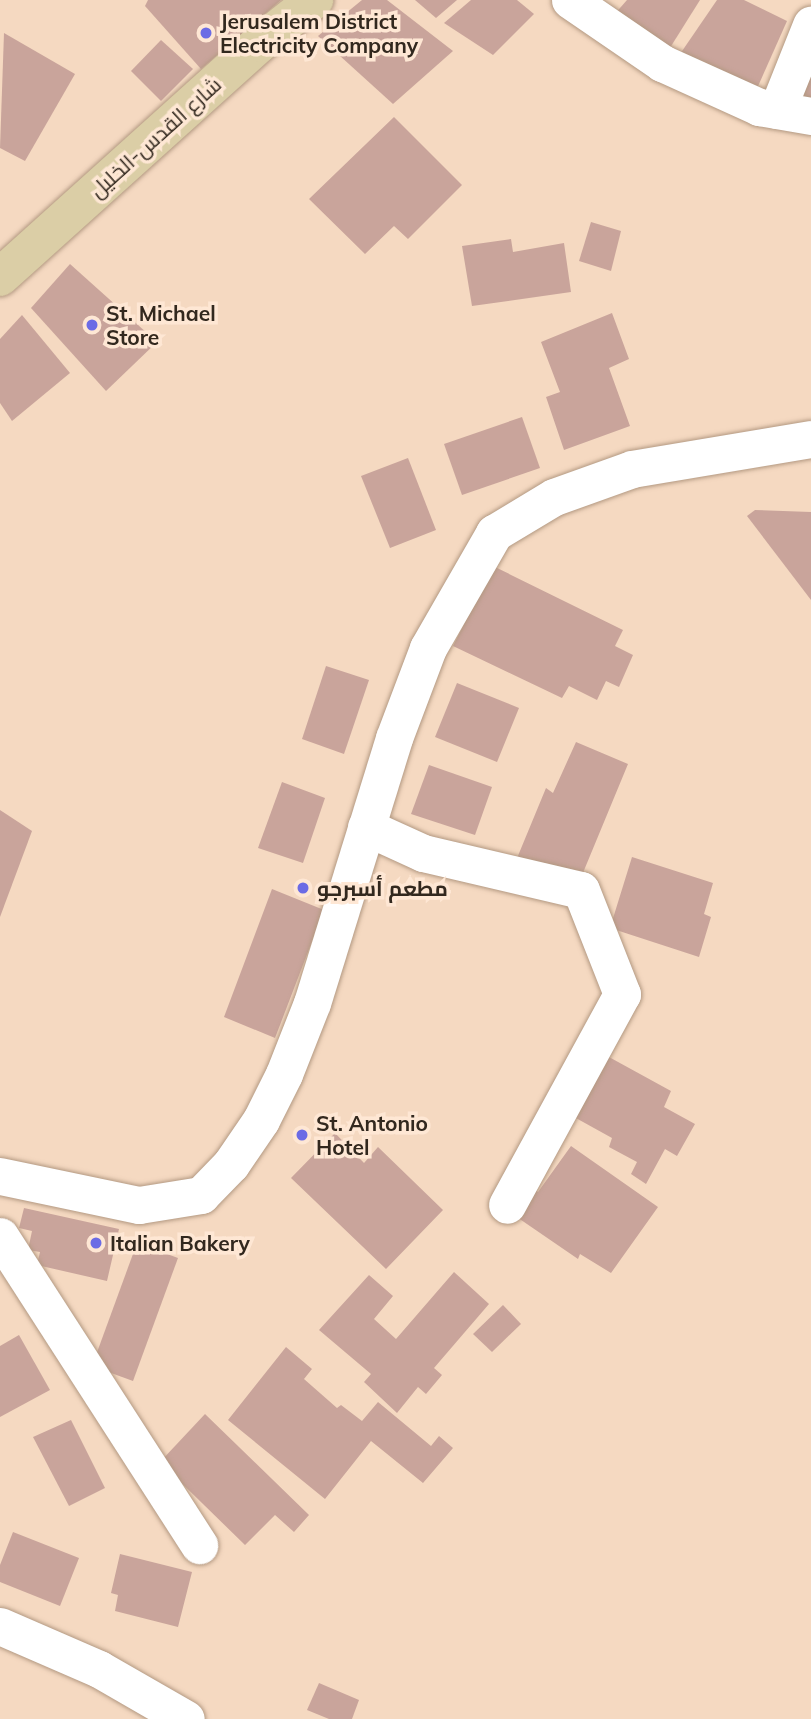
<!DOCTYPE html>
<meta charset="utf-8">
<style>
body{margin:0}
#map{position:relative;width:811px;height:1719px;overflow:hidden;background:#f5d9c1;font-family:Mulish,Cairo,sans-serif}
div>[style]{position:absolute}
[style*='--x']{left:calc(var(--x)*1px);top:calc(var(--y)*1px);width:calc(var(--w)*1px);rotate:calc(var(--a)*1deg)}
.building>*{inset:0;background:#c9a49b}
.roads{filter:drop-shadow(0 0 2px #b39982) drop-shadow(0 0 2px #b39982)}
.minor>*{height:37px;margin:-18.5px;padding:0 18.5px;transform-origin:18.5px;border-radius:18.5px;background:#fff}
.major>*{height:38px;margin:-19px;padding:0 19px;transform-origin:19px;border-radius:19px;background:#dbcea6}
.dots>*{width:19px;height:19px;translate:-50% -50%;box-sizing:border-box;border:4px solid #fee7d4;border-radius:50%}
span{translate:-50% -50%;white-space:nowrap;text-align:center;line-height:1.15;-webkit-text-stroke:7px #fee7d4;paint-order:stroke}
.poi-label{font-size:21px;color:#32281e;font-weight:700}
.left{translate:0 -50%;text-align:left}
.street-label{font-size:21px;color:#32281e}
</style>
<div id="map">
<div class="building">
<i style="clip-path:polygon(148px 0,281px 0,201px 69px,145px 6px)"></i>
<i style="clip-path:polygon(362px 0,387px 0,453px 51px,393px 104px,318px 36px)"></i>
<i style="clip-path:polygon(415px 0,457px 0,436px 18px)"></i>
<i style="clip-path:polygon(471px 0,517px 0,534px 14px,493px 55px,444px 23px)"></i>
<i style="clip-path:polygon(627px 0,700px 0,668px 51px,613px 16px)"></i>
<i style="clip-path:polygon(717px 0,744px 0,787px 21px,755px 93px,678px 57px)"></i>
<i style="clip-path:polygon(4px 33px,75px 74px,25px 161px,0 148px)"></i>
<i style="clip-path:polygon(161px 40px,193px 69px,161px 101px,131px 71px)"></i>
<i style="clip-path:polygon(811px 52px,811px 103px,792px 100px)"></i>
<i style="clip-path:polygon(394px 117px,462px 185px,408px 239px,394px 226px,365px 254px,309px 199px)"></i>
<i style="clip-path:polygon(591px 222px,621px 231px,611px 271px,579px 261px)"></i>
<i style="clip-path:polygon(511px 239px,513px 252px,564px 243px,571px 292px,472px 306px,462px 246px)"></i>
<i style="clip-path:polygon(70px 264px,157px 342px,106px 391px,31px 308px)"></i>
<i style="clip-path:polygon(612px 313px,629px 359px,609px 368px,630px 426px,564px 450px,546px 397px,560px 392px,541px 342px)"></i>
<i style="clip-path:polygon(22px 315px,70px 373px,12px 421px,0 403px,0 339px)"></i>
<i style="clip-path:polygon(522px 417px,540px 468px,462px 495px,444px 444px)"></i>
<i style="clip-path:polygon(408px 458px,436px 530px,390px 548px,361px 476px)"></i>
<i style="clip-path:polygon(755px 510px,811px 512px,811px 600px,747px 516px)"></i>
<i style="clip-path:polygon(493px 566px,623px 630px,615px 646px,633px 655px,619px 687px,606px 681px,597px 700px,569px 686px,562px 698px,453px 646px)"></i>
<i style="clip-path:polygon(326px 666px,369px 680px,344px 754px,302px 739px)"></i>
<i style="clip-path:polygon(457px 683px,519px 708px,497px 762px,435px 737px)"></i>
<i style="clip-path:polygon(576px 742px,628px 764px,580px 880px,515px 863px,546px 788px,553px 793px)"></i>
<i style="clip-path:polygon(429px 765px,492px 787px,475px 835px,411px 814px)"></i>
<i style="clip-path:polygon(282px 782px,325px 798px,303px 863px,258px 848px)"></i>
<i style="clip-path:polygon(0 810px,32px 831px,0 917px)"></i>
<i style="clip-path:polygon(632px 857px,713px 883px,704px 914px,711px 917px,699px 957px,610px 928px)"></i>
<i style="clip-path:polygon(272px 889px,324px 910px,275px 1038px,224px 1017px)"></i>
<i style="clip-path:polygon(598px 1051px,671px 1091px,664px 1107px,695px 1124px,677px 1156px,665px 1149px,646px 1184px,631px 1174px,637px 1162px,609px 1147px,612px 1138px,565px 1112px)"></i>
<i style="clip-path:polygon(335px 1133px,364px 1163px,378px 1147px,443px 1210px,386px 1269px,291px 1178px)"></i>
<i style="clip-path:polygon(571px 1146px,658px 1207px,611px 1273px,580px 1254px,578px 1259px,508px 1211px,526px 1184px,538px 1192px)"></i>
<i style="clip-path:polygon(24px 1208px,119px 1229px,107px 1281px,37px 1265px,40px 1252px,28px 1250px,32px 1231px,19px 1228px)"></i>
<i style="clip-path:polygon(137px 1243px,178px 1258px,133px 1381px,92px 1366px)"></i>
<i style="clip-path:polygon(454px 1272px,489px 1304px,434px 1368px,442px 1375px,426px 1394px,418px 1387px,397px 1413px,364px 1382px,371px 1374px,319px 1330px,369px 1275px,393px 1296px,374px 1319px,396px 1339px)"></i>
<i style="clip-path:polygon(503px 1305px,521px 1324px,492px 1352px,473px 1334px)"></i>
<i style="clip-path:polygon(19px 1335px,50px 1390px,0 1417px,0 1346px)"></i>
<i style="clip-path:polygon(286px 1347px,312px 1369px,304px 1379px,337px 1408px,341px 1405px,362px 1421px,378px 1402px,431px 1446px,439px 1436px,453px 1448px,423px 1483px,371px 1441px,325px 1499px,228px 1420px)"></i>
<i style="clip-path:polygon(205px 1414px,309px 1515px,294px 1532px,275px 1515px,245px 1545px,160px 1462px)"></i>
<i style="clip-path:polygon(71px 1420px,105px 1488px,69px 1506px,33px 1437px)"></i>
<i style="clip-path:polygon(13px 1532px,79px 1558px,60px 1606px,0 1582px,0 1565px)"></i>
<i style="clip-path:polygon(120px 1554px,192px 1572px,178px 1627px,115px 1611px,118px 1595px,111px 1593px)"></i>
<i style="clip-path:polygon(319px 1683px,359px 1700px,352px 1719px,329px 1719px,307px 1710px)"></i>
</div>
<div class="roads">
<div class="minor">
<i style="--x:570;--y:0;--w:112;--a:34.4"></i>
<i style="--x:662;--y:63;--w:107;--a:24.4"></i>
<i style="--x:759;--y:107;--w:53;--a:9.8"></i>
<i style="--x:777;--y:110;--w:92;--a:-68.2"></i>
<i style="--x:366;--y:827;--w:63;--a:24.5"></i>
<i style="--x:423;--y:853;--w:162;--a:13.2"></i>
<i style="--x:581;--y:890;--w:112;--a:68.5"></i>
<i style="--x:622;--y:994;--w:240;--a:118.6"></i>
<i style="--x:0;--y:1176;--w:142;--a:11.8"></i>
<i style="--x:139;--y:1205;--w:63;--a:-9.2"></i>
<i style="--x:201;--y:1195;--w:43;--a:-45.9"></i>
<i style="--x:231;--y:1164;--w:53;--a:-55.7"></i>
<i style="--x:261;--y:1120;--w:51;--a:-63.4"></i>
<i style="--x:284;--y:1074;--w:76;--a:-68.5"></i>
<i style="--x:312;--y:1003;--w:277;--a:-72.8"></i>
<i style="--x:394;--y:738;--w:96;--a:-69.3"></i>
<i style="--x:428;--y:648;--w:133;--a:-60.1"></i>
<i style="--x:494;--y:533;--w:70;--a:-31"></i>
<i style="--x:554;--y:497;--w:83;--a:-19.7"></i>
<i style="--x:632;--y:469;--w:181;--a:-9.5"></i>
<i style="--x:0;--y:1236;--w:368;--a:57.2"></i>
<i style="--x:0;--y:1626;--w:108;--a:23.5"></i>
<i style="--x:99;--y:1669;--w:100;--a:29.9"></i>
</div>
<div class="major">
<i style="--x:0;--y:277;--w:351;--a:-42"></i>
<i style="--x:261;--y:42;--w:68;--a:-38.4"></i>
</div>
</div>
<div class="dots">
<i style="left:206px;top:33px;background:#6b6be5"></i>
<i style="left:92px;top:325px;background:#6b6be5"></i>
<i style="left:303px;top:888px;background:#6b6be5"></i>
<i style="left:302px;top:1135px;background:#6b6be5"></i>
<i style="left:96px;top:1243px;background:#6b6be5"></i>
</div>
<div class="poi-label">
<span class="left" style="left:220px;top:33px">Jerusalem District<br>Electricity Company</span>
<span class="left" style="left:106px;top:325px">St. Michael<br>Store</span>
<span class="left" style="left:317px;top:888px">مطعم أسبرجو</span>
<span class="left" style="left:316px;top:1135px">St. Antonio<br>Hotel</span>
<span class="left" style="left:110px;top:1243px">Italian Bakery</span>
</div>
<div class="street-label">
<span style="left:155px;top:137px;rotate:-42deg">شارع القدس-الخليل</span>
</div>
</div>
